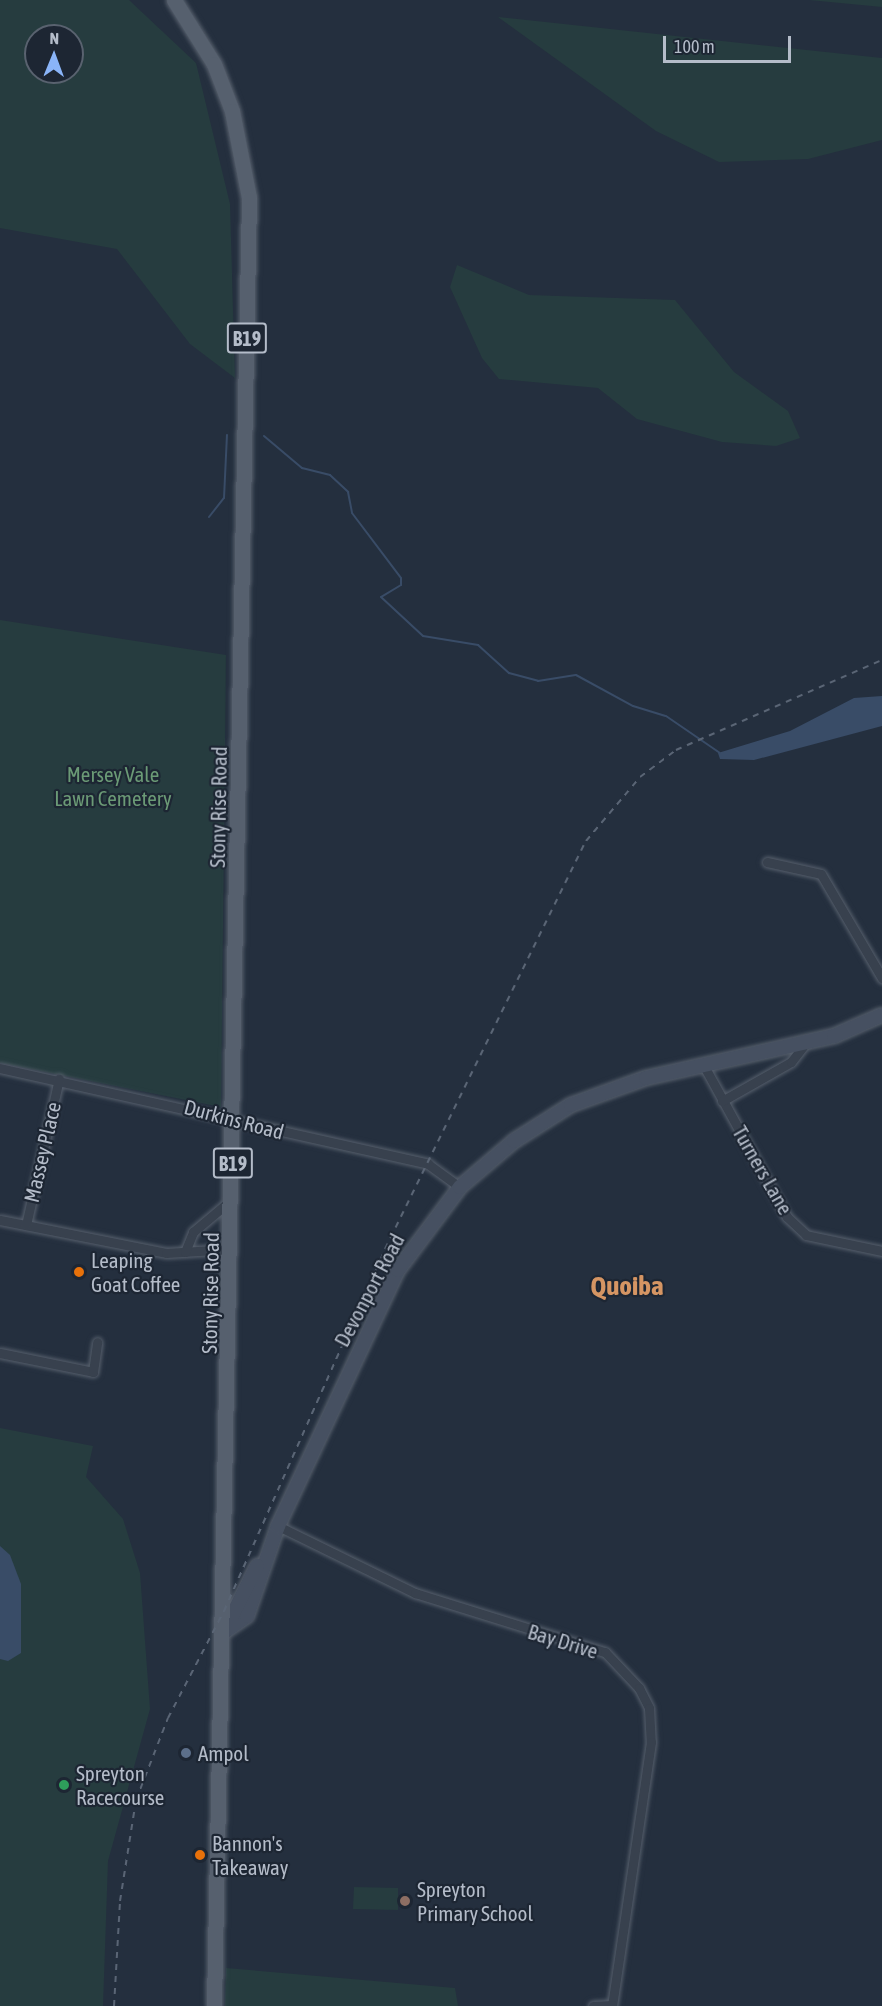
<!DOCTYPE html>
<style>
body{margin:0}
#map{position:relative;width:882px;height:2006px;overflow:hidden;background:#242f3e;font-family:"Asap Condensed",sans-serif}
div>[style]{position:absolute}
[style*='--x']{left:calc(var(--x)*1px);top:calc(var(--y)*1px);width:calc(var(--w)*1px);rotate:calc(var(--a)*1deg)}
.green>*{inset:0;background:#263c3f}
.water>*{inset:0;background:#394c67}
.stream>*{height:2px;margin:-1px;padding:0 1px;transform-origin:1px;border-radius:1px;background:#394c67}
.roads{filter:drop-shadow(0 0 2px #565f6c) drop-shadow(0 0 2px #565f6c)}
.minor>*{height:9px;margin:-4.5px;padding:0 4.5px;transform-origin:4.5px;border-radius:4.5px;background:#38414e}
.secondary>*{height:14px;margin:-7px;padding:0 7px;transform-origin:7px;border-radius:7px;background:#465061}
.primary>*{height:15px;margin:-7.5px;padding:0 7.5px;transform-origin:7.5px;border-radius:7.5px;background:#56606e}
.rail>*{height:2px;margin-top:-1px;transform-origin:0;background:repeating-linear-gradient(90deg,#5a6575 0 6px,transparent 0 12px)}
.dots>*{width:16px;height:16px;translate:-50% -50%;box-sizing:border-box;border:3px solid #1d2633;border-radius:50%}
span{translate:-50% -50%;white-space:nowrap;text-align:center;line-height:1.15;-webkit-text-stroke:4.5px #1d2633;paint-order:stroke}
.shield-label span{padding:2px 4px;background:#1d2633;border:2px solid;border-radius:4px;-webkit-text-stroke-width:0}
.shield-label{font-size:20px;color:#b4bcc9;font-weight:700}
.park-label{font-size:21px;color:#6b9a76}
.street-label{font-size:21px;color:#b4bcc9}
.poi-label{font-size:21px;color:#b4bcc9}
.left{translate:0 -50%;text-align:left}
.district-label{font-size:27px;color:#d59563;font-weight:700}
.north{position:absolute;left:24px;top:24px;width:60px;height:60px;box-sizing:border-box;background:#1d2633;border:2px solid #59626f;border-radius:50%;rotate:1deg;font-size:16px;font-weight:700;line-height:24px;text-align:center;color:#b4bcc9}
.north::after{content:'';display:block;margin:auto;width:21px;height:27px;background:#8ab4f8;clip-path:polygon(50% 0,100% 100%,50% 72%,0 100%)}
.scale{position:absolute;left:663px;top:36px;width:128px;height:27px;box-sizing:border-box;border:3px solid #b4bcc9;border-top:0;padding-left:8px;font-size:18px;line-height:21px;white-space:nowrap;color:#b4bcc9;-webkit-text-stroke:4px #1d2633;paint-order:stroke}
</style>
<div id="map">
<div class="green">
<i style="clip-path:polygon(evenodd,0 0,129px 0,196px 63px,230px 204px,235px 378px,190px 344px,117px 249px,0 228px,0 0,36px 36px,72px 36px,72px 72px,36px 72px,36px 36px)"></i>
<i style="clip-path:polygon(809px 0,882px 0,882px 7px)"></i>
<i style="clip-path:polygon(498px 17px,882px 58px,882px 140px,808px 159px,719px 162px,656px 131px)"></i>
<i style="clip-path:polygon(457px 265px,529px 295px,675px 300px,734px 372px,788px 411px,800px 438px,776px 446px,722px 442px,637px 419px,598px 388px,499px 379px,482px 358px,450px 287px)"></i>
<i style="clip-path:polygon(0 620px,226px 655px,221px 1107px,0 1063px)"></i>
<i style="clip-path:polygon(0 1428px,93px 1446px,86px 1477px,123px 1519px,140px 1573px,150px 1709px,108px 1861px,103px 2006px,0 2006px)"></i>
<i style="clip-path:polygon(354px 1887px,398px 1888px,398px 1910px,353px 1909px)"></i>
<i style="clip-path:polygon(226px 1968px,455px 1988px,458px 2006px,225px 2006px)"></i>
</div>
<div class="water">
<i style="clip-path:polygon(882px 696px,882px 726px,754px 760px,720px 759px,718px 753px,790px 731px,854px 698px)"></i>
<i style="clip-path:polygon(0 1546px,10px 1555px,21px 1584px,21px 1653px,8px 1661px,0 1659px)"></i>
</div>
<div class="stream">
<i style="--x:264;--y:436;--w:50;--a:40.1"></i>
<i style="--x:302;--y:468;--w:29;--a:14"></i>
<i style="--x:330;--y:475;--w:25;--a:43"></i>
<i style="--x:348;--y:492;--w:21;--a:79"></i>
<i style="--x:352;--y:513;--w:81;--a:53"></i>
<i style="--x:401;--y:578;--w:7;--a:90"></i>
<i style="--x:401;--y:585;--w:23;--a:149"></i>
<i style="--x:381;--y:597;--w:57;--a:42.9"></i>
<i style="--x:423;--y:636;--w:56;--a:9.3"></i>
<i style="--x:478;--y:645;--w:42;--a:42.1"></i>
<i style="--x:509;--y:673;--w:30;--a:15"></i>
<i style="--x:538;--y:681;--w:38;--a:-9"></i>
<i style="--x:576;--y:675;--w:65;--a:28.5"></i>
<i style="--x:633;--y:706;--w:34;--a:17"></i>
<i style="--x:666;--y:716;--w:65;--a:34.4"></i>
<i style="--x:209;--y:517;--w:24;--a:-52"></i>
<i style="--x:224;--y:498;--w:63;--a:-87.3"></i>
</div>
<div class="roads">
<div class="minor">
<i style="--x:767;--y:862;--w:55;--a:12.5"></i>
<i style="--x:821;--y:874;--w:121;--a:59.6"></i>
<i style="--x:704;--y:1066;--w:172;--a:61.2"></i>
<i style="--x:787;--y:1217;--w:26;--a:43"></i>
<i style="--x:806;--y:1235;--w:78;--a:11.9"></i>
<i style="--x:0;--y:1068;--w:439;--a:12.6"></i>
<i style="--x:428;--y:1164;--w:39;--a:36"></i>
<i style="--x:722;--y:1101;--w:79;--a:-29.5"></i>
<i style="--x:791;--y:1062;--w:24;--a:-52"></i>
<i style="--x:0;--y:1220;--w:169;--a:11.2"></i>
<i style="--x:166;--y:1253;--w:65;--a:-3.5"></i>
<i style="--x:26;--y:1225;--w:150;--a:-77.3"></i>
<i style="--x:185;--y:1252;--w:22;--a:-68"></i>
<i style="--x:193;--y:1232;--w:50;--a:-40.1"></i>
<i style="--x:0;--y:1353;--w:95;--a:11.5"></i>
<i style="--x:93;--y:1372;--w:30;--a:-82"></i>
<i style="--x:278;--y:1526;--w:153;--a:26.1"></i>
<i style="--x:415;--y:1593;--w:199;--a:17.3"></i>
<i style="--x:605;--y:1652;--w:50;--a:46.6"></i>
<i style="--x:639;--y:1688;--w:22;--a:63"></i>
<i style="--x:649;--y:1708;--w:34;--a:87"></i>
<i style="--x:651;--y:1742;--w:267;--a:98.4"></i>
<i style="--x:593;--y:2006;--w:19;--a:-3"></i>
</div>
<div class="secondary">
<i style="--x:224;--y:1632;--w:28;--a:-35"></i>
<i style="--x:247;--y:1616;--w:95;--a:-71"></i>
<i style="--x:278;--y:1526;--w:283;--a:-64.9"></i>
<i style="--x:398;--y:1270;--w:104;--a:-53.2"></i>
<i style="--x:460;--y:1187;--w:71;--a:-40.4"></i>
<i style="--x:514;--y:1141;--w:67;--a:-32.3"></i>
<i style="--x:571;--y:1105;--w:80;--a:-19.8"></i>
<i style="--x:646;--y:1078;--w:193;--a:-12.6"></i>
<i style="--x:834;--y:1036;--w:52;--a:-23.6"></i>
<i style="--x:224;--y:1632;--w:74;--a:-63.4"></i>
</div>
<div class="primary">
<i style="--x:174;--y:0;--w:75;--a:58"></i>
<i style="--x:214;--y:64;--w:50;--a:69"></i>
<i style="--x:232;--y:111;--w:89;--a:78.9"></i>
<i style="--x:249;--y:198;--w:1808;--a:91.11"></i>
</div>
</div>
<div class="rail">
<i style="--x:114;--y:2006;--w:105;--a:-86.7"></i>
<i style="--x:120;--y:1901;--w:102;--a:-81"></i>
<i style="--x:136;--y:1800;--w:88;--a:-68.7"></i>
<i style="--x:168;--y:1718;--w:121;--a:-62.4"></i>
<i style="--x:224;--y:1611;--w:396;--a:-66"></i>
<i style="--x:385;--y:1249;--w:455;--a:-63.8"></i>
<i style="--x:586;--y:841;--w:84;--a:-49.8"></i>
<i style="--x:640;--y:777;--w:45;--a:-36.9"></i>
<i style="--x:676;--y:750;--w:225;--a:-23.6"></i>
</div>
<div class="dots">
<i style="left:79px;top:1272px;background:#e8710a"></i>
<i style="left:186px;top:1753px;background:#5c6f8a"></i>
<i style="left:64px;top:1785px;background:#2e9e5b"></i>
<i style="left:200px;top:1855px;background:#e8710a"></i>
<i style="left:405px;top:1901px;background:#8d6e63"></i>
</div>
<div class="shield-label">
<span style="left:247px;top:338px">B19</span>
<span style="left:233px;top:1163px">B19</span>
</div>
<div class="park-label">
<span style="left:113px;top:786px">Mersey Vale<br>Lawn Cemetery</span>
</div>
<div class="street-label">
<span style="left:218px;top:807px;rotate:-89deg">Stony Rise Road</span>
<span style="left:234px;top:1119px;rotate:15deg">Durkins Road</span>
<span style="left:42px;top:1152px;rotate:-77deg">Massey Place</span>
<span style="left:763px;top:1170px;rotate:60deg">Turners Lane</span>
<span style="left:369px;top:1290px;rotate:-62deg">Devonport Road</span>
<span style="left:210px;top:1293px;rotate:-89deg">Stony Rise Road</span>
<span style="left:563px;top:1641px;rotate:17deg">Bay Drive</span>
</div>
<div class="poi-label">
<span class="left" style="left:91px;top:1272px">Leaping<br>Goat Coffee</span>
<span class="left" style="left:198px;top:1753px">Ampol</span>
<span class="left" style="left:76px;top:1785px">Spreyton<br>Racecourse</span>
<span class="left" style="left:212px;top:1855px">Bannon's<br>Takeaway</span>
<span class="left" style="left:417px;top:1901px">Spreyton<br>Primary School</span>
</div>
<div class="district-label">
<span style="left:627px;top:1286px">Quoiba</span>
</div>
<div class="north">N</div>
<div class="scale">100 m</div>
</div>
